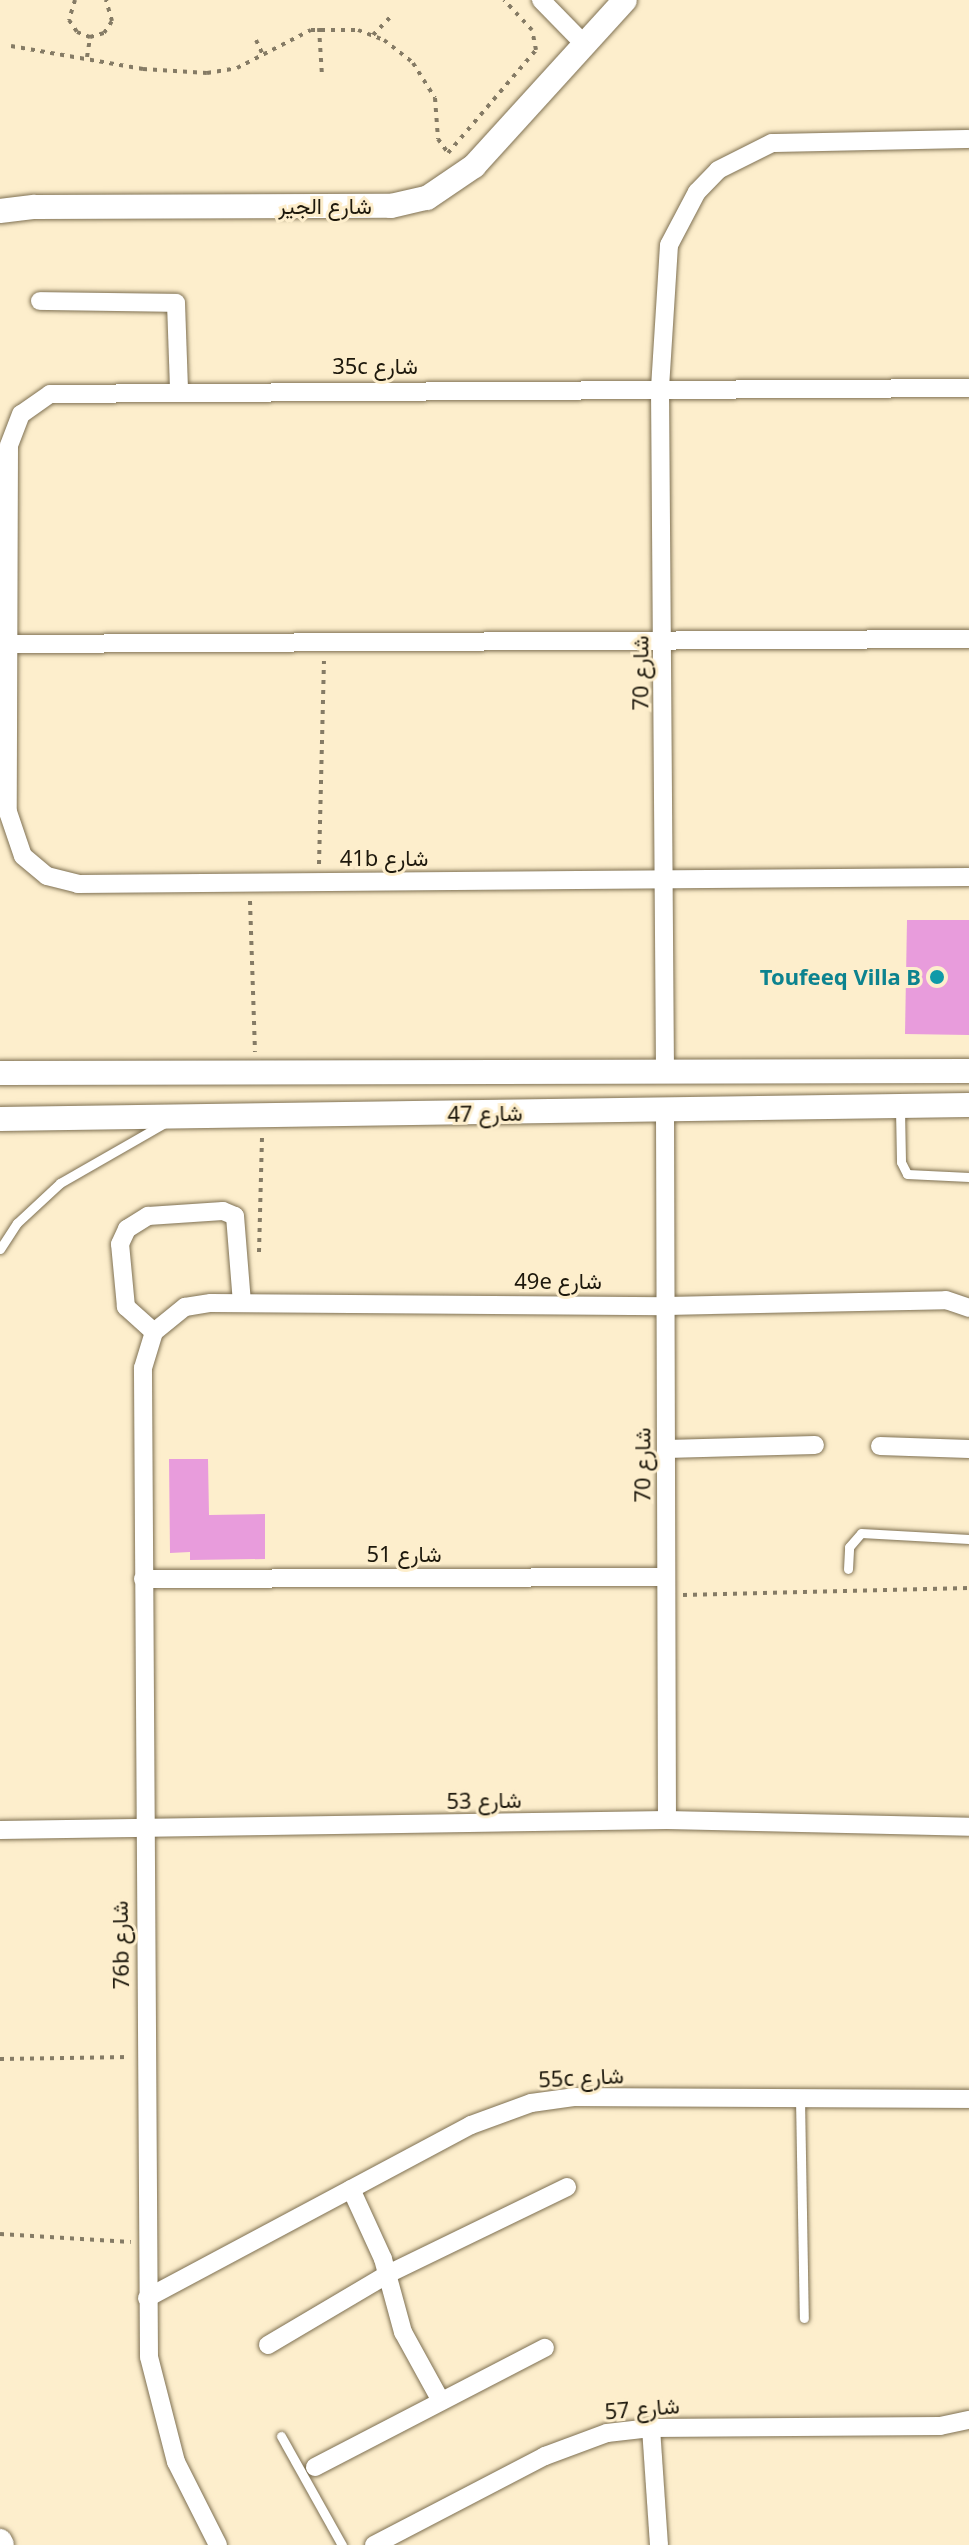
<!DOCTYPE html>
<meta charset="utf-8">
<style>
body{margin:0}
#map{position:relative;width:969px;height:2545px;overflow:hidden;background:#fdeecc;font-family:"Noto Sans",Vazirmatn,sans-serif}
div>[style]{position:absolute}
[style*='--x']{left:calc(var(--x)*1px);top:calc(var(--y)*1px);width:calc(var(--w)*1px);rotate:calc(var(--a)*1deg)}
.building>*{inset:0;background:#e89cdc}
.path>*{height:4px;margin-top:-2px;transform-origin:0;background:repeating-linear-gradient(90deg,#857b65 0 4px,transparent 0 10px)}
.roads{filter:drop-shadow(0 0 2px #7e7052) drop-shadow(0 0 2px #7e7052)}
.service>*{height:9px;margin:-4.5px;padding:0 4.5px;transform-origin:4.5px;border-radius:4.5px;background:#fff}
.minor>*{height:18px;margin:-9px;padding:0 9px;transform-origin:9px;border-radius:9px;background:#fff}
.tertiary>*{height:24px;margin:-12px;padding:0 12px;transform-origin:12px;border-radius:12px;background:#fff}
.dots>*{width:22px;height:22px;translate:-50% -50%;box-sizing:border-box;border:4px solid #fdeecc;border-radius:50%}
span{translate:-50% -50%;white-space:nowrap;text-align:center;line-height:1.15;-webkit-text-stroke:6px #fdeecc;paint-order:stroke}
.street-label{font-size:22px;color:#1d180c}
.culture-label{font-size:22px;color:#0d838f;font-weight:700}
.right{translate:-100% -50%;text-align:right}
</style>
<div id="map">
<div class="building">
<i style="clip-path:polygon(907px 920px,969px 920px,969px 1035px,905px 1034px)"></i>
<i style="clip-path:polygon(169px 1459px,208px 1459px,209px 1515px,265px 1514px,265px 1559px,190px 1560px,190px 1552px,170px 1553px)"></i>
</div>
<div class="path">
<i style="--x:75;--y:0;--w:21;--a:107"></i>
<i style="--x:69;--y:20;--w:14;--a:56"></i>
<i style="--x:77;--y:32;--w:14;--a:21"></i>
<i style="--x:90;--y:37;--w:15;--a:-16"></i>
<i style="--x:104;--y:33;--w:14;--a:-56"></i>
<i style="--x:112;--y:21;--w:22;--a:-106"></i>
<i style="--x:319;--y:28;--w:48;--a:86.4"></i>
<i style="--x:373;--y:35;--w:29;--a:-46"></i>
<i style="--x:256;--y:40;--w:17;--a:65"></i>
<i style="--x:11;--y:46;--w:134;--a:9.9"></i>
<i style="--x:143;--y:69;--w:64;--a:3.6"></i>
<i style="--x:207;--y:73;--w:30;--a:-9"></i>
<i style="--x:237;--y:68;--w:83;--a:-27.2"></i>
<i style="--x:311;--y:30;--w:47;--a:0"></i>
<i style="--x:358;--y:30;--w:28;--a:21"></i>
<i style="--x:384;--y:40;--w:37;--a:38"></i>
<i style="--x:413;--y:63;--w:41;--a:57.8"></i>
<i style="--x:435;--y:98;--w:41;--a:85.8"></i>
<i style="--x:438;--y:139;--w:17;--a:54"></i>
<i style="--x:87;--y:57;--w:20;--a:-81"></i>
<i style="--x:448;--y:153;--w:135;--a:-49.5"></i>
<i style="--x:536;--y:50;--w:20;--a:-101"></i>
<i style="--x:532;--y:30;--w:41;--a:-133"></i>
<i style="--x:319;--y:864;--w:203;--a:-88.6"></i>
<i style="--x:250;--y:901;--w:151;--a:88.1"></i>
<i style="--x:259;--y:1252;--w:115;--a:-88.5"></i>
<i style="--x:683;--y:1595;--w:286;--a:-1.4"></i>
<i style="--x:0;--y:2059;--w:130;--a:-0.9"></i>
<i style="--x:0;--y:2234;--w:131;--a:3.5"></i>
</div>
<div class="roads">
<div class="service">
<i style="--x:900;--y:1109;--w:53;--a:88.9"></i>
<i style="--x:901;--y:1162;--w:13;--a:63"></i>
<i style="--x:907;--y:1174;--w:62;--a:2.8"></i>
<i style="--x:0;--y:1249;--w:31;--a:-57"></i>
<i style="--x:17;--y:1223;--w:59;--a:-42.9"></i>
<i style="--x:60;--y:1183;--w:119;--a:-29.8"></i>
<i style="--x:848;--y:1569;--w:22;--a:-87"></i>
<i style="--x:849;--y:1547;--w:18;--a:-49"></i>
<i style="--x:861;--y:1533;--w:108;--a:3.2"></i>
<i style="--x:800;--y:2098;--w:220;--a:89"></i>
<i style="--x:281;--y:2436;--w:125;--a:60.8"></i>
</div>
<div class="minor">
<i style="--x:541;--y:0;--w:63;--a:45.6"></i>
<i style="--x:40;--y:301;--w:136;--a:0.8"></i>
<i style="--x:176;--y:303;--w:88;--a:88"></i>
<i style="--x:969;--y:388;--w:919;--a:179.63"></i>
<i style="--x:50;--y:394;--w:35;--a:145"></i>
<i style="--x:21;--y:414;--w:34;--a:111"></i>
<i style="--x:9;--y:446;--w:366;--a:90.2"></i>
<i style="--x:8;--y:812;--w:46;--a:71.2"></i>
<i style="--x:23;--y:856;--w:31;--a:40"></i>
<i style="--x:47;--y:876;--w:32;--a:14"></i>
<i style="--x:78;--y:884;--w:891;--a:-0.45"></i>
<i style="--x:9;--y:644;--w:960;--a:-0.3"></i>
<i style="--x:665;--y:1071;--w:683;--a:-90.42"></i>
<i style="--x:660;--y:388;--w:143;--a:-86.4"></i>
<i style="--x:669;--y:245;--w:60;--a:-62.2"></i>
<i style="--x:697;--y:192;--w:30;--a:-46"></i>
<i style="--x:718;--y:170;--w:60;--a:-26.6"></i>
<i style="--x:772;--y:143;--w:197;--a:-1.2"></i>
<i style="--x:665;--y:1110;--w:710;--a:89.84"></i>
<i style="--x:154;--y:1332;--w:38;--a:-138"></i>
<i style="--x:126;--y:1307;--w:63;--a:-95.4"></i>
<i style="--x:120;--y:1244;--w:17;--a:-65"></i>
<i style="--x:127;--y:1229;--w:25;--a:-32"></i>
<i style="--x:148;--y:1216;--w:75;--a:-3.8"></i>
<i style="--x:223;--y:1211;--w:13;--a:23"></i>
<i style="--x:235;--y:1216;--w:87;--a:85.4"></i>
<i style="--x:880;--y:1446;--w:89;--a:1.9"></i>
<i style="--x:666;--y:1449;--w:149;--a:-1.5"></i>
<i style="--x:143;--y:1579;--w:522;--a:-0.22"></i>
<i style="--x:0;--y:1830;--w:667;--a:-0.86"></i>
<i style="--x:667;--y:1820;--w:302;--a:1.3"></i>
<i style="--x:351;--y:2189;--w:77;--a:65.4"></i>
<i style="--x:383;--y:2259;--w:76;--a:74.7"></i>
<i style="--x:403;--y:2332;--w:79;--a:61.2"></i>
<i style="--x:147;--y:2298;--w:367;--a:-28.1"></i>
<i style="--x:471;--y:2125;--w:64;--a:-20.1"></i>
<i style="--x:531;--y:2103;--w:43;--a:-7.9"></i>
<i style="--x:574;--y:2097;--w:395;--a:0.3"></i>
<i style="--x:268;--y:2345;--w:139;--a:-30.6"></i>
<i style="--x:388;--y:2274;--w:199;--a:-25.9"></i>
<i style="--x:651;--y:2428;--w:117;--a:86.1"></i>
<i style="--x:315;--y:2467;--w:259;--a:-27.4"></i>
<i style="--x:218;--y:2545;--w:93;--a:-116.8"></i>
<i style="--x:176;--y:2462;--w:108;--a:-104.4"></i>
<i style="--x:149;--y:2357;--w:989;--a:-90.35"></i>
<i style="--x:143;--y:1368;--w:38;--a:-73"></i>
<i style="--x:154;--y:1332;--w:40;--a:-39"></i>
<i style="--x:185;--y:1307;--w:26;--a:-9"></i>
<i style="--x:211;--y:1303;--w:456;--a:0.4"></i>
<i style="--x:667;--y:1306;--w:279;--a:-1.2"></i>
<i style="--x:946;--y:1300;--w:24;--a:19"></i>
<i style="--x:374;--y:2545;--w:193;--a:-27.5"></i>
<i style="--x:545;--y:2456;--w:66;--a:-20.4"></i>
<i style="--x:607;--y:2433;--w:44;--a:-6.5"></i>
<i style="--x:651;--y:2428;--w:289;--a:-0.4"></i>
<i style="--x:940;--y:2426;--w:30;--a:-12"></i>
</div>
<div class="tertiary">
<i style="--x:0;--y:211;--w:35;--a:-7"></i>
<i style="--x:35;--y:207;--w:356;--a:-0.2"></i>
<i style="--x:391;--y:206;--w:37;--a:-13"></i>
<i style="--x:427;--y:198;--w:57;--a:-34.2"></i>
<i style="--x:474;--y:166;--w:224;--a:-47.7"></i>
<i style="--x:0;--y:1073;--w:969;--a:-0.12"></i>
<i style="--x:0;--y:1119;--w:969;--a:-0.83"></i>
<i style="--x:0;--y:2541;--w:4;--a:63"></i>
</div>
</div>
<div class="dots">
<i style="left:937px;top:977px;background:#0f9aa8"></i>
</div>
<div class="street-label">
<span style="left:325px;top:206px">شارع الجير</span>
<span style="left:375px;top:366px">35c شارع</span>
<span style="left:640px;top:673px;rotate:-90deg">شارع 70</span>
<span style="left:384px;top:858px">41b شارع</span>
<span style="left:485px;top:1113px;rotate:-1deg">شارع 47</span>
<span style="left:558px;top:1281px">49e شارع</span>
<span style="left:642px;top:1465px;rotate:-90deg">شارع 70</span>
<span style="left:404px;top:1554px">شارع 51</span>
<span style="left:484px;top:1800px;rotate:-1deg">شارع 53</span>
<span style="left:120px;top:1945px;rotate:-91deg">76b شارع</span>
<span style="left:581px;top:2077px;rotate:-3deg">55c شارع</span>
<span style="left:642px;top:2408px;rotate:-5deg">شارع 57</span>
</div>
<div class="culture-label">
<span class="right" style="left:921px;top:977px">Toufeeq Villa B</span>
</div>
</div>
